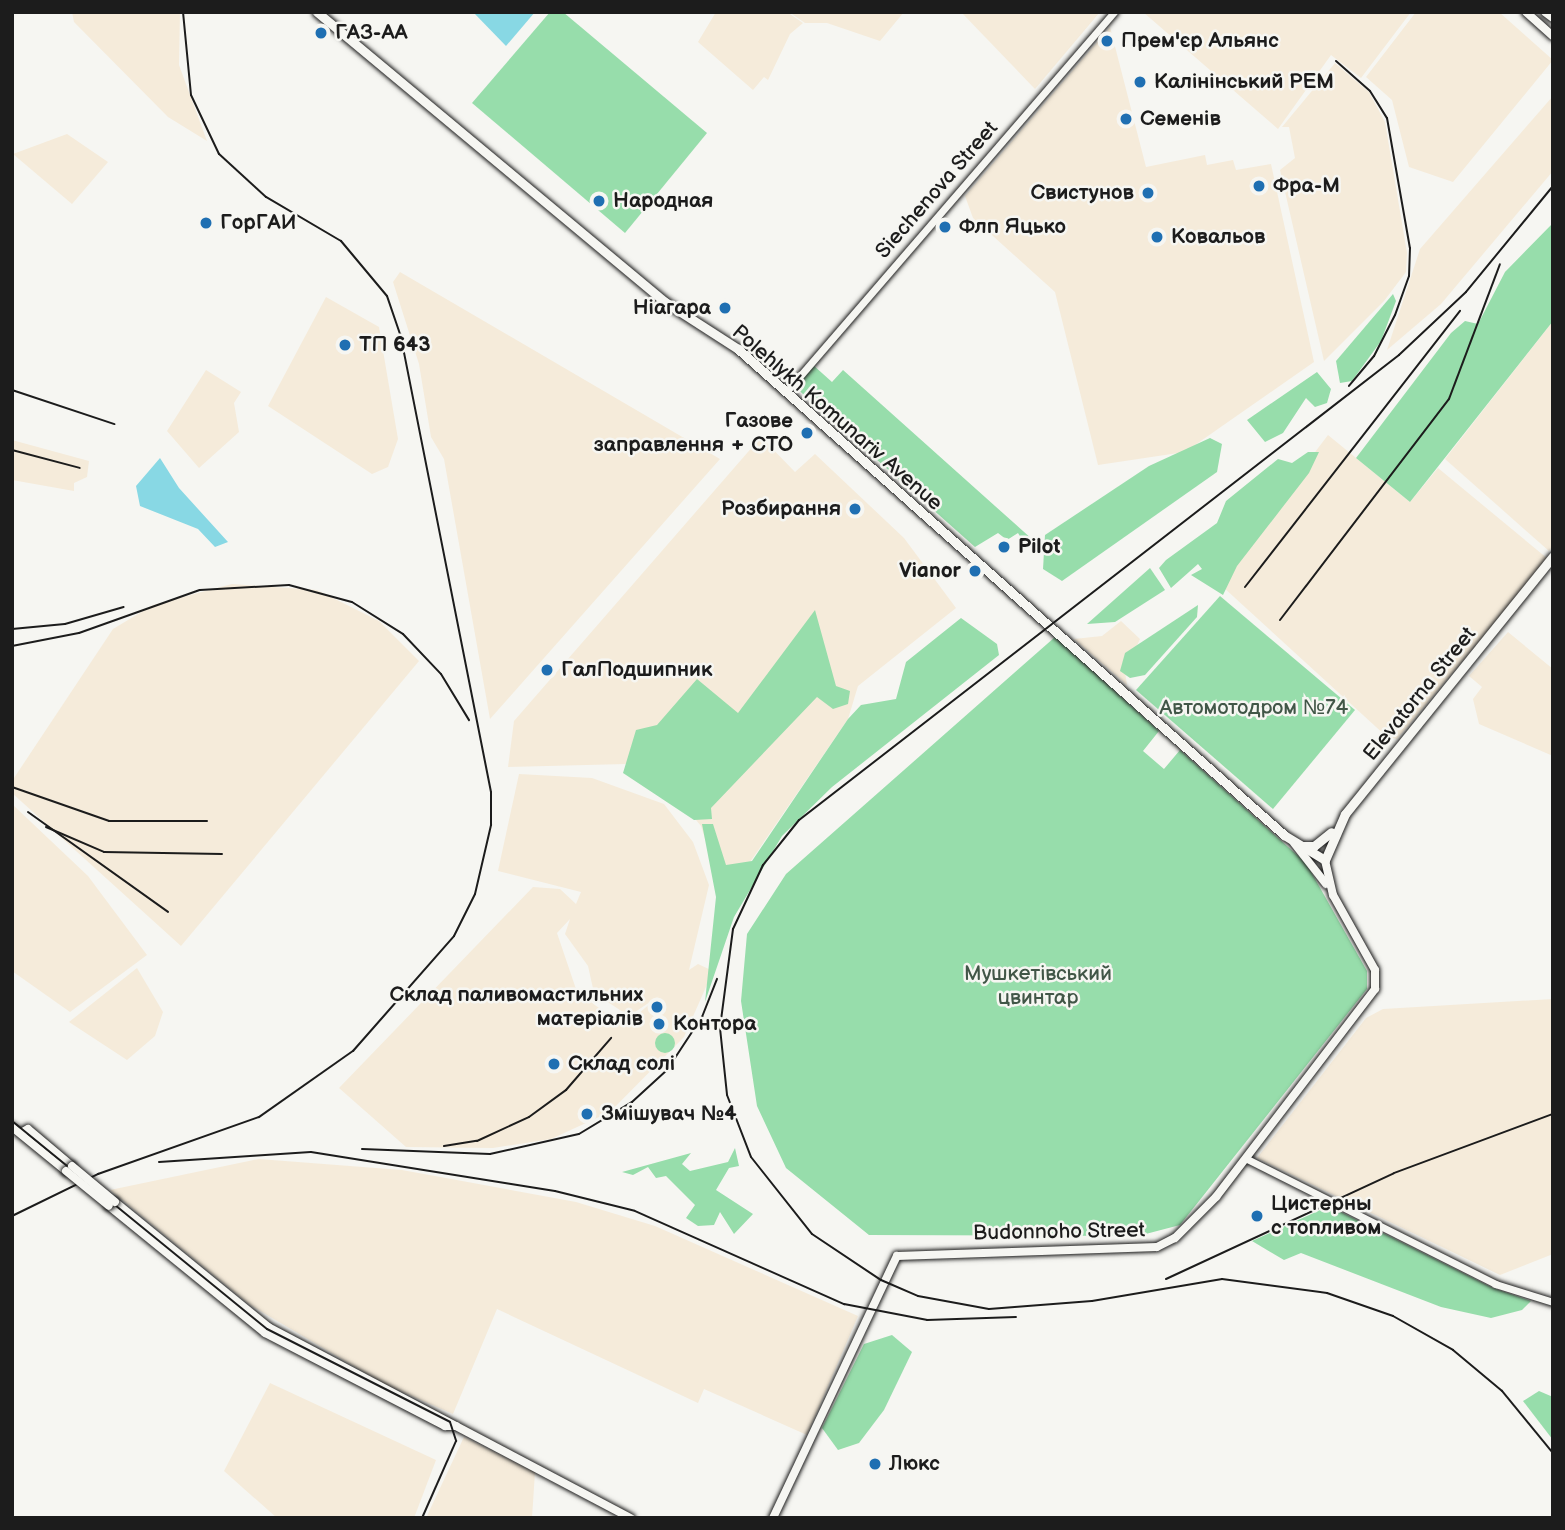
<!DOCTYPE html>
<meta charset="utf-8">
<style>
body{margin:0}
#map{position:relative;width:1565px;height:1530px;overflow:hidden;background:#f6f6f2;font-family:"Balsamiq Sans",sans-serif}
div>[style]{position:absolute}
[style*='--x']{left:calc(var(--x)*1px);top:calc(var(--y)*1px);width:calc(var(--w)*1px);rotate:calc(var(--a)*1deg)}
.built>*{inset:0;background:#f5ebda}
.green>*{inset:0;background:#97ddab}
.round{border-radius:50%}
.water>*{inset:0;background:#88d8e4}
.roads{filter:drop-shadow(0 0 2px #1c1c1c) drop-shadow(0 0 2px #1c1c1c)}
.tertiary>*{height:7px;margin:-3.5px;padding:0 3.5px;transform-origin:3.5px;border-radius:3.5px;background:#f6f6f2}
.secondary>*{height:8px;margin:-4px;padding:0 4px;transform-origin:4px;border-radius:4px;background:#f6f6f2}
.primary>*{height:9px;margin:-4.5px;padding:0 4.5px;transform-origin:4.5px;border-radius:4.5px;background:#f6f6f2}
.tram>*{height:2px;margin:-1px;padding:0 1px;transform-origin:1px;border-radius:1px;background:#1c1c1c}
.rail>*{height:2px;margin:-1px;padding:0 1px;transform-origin:1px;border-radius:1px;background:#1c1c1c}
.bridges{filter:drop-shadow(0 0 2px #1c1c1c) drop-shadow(0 0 2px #1c1c1c)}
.secondary-bridge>*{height:8px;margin:-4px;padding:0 4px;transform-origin:4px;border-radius:4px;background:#f6f6f2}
.dots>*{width:19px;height:19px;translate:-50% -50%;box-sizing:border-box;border:4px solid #f6f6f2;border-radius:50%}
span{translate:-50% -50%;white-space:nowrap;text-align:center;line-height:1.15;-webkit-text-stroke:5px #f6f6f2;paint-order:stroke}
.poi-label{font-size:21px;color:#1c1c1c;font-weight:700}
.left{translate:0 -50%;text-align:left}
.right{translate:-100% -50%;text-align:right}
.street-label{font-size:21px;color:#1c1c1c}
.park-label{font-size:21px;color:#415647}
.frame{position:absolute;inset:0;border:14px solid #1c1c1c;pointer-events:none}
</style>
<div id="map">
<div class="built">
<i style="clip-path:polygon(72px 12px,180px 12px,179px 65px,207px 141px,168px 117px,74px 22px)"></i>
<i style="clip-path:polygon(716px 12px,787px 12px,803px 23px,790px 34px,768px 80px,764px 77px,753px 90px,698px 42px)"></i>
<i style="clip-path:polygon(789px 12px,904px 12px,880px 41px,827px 23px,805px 23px)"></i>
<i style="clip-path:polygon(961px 12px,1100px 12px,1035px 89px)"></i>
<i style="clip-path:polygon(1143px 12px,1411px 12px,1361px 78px,1331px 55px,1278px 129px)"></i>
<i style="clip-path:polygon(1416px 12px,1499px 12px,1553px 60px,1453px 182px,1409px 167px,1392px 100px,1366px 77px)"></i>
<i style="clip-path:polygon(1110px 27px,1146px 167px,1205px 155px,1207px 165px,1233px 160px,1236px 170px,1271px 164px,1314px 362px,1185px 452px,1098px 465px,1055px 292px,973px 218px,965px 196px)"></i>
<i style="clip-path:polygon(1335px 63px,1369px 92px,1385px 122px,1407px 253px,1406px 272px,1384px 301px,1324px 361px,1280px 170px,1295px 158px,1289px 127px,1282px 127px)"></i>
<i style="clip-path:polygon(1553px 96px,1553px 171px,1441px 304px,1387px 350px,1420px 249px)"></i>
<i style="clip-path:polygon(67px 134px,108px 162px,72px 204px,13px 154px)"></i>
<i style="clip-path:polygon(400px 272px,720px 459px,490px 719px,444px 459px,431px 437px,419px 364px,393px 282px)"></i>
<i style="clip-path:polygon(326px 297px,379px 327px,398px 439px,388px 467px,372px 474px,268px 406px)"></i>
<i style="clip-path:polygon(1553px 321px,1553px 546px,1549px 551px,1445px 459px)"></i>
<i style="clip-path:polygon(206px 370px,241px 392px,234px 403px,239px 432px,199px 468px,167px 431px)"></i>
<i style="clip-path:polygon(1328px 435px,1410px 502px,1438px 468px,1548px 559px,1397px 739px,1387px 737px,1223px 587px,1221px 576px)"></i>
<i style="clip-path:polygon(761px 437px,795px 472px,815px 454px,904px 538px,956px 608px,858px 686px,848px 719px,748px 865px,716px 873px,701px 826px,676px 796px,626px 764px,508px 767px,514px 721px)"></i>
<i style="clip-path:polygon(12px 440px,89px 461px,87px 477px,74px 483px,74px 491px,12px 480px)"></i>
<i style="clip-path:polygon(232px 584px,317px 590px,379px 621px,419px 661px,181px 946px,12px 793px,12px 781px,113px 629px,153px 605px)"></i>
<i style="clip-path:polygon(1121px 621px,1140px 639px,1125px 672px,1127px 685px,1074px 639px,1102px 636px)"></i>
<i style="clip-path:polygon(1508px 632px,1553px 669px,1553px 756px,1479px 724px,1473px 699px,1482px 687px,1469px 676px)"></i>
<i style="clip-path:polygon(evenodd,519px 774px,592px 778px,664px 804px,693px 842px,709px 885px,689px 970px,698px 964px,713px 971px,684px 1037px,610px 1112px,551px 1139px,493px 1148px,406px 1147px,339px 1088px,533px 887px,560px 889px,576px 904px,581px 892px,498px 871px,519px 774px,570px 919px,565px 934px,588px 966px,594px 993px,629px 1016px,659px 996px,624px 1026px,577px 992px,557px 933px,570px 919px)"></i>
<i style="clip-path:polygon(12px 804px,88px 876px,147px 955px,70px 1012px,12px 971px)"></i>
<i style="clip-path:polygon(137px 968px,163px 1012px,155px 1036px,127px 1060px,69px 1022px)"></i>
<i style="clip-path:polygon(1553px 999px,1553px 1254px,1500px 1275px,1257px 1158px,1366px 1018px,1383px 1009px)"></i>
<i style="clip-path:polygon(259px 1159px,402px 1170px,576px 1202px,655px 1226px,858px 1316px,807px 1435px,704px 1389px,698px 1403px,497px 1309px,453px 1414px,384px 1384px,250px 1305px,110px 1190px)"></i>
<i style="clip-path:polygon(270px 1383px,436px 1460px,414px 1518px,277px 1518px,224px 1471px)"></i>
<i style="clip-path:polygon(464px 1437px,535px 1472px,532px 1518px,426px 1518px)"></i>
</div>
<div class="green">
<i style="clip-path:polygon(550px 12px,563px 12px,707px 133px,625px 233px,472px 103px)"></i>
<i style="clip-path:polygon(1553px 223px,1553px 321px,1410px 502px,1356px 458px,1451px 333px,1465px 321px,1478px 324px,1505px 272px)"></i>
<i style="clip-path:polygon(1393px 294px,1396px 301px,1381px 341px,1352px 381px,1340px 383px,1336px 361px)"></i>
<i style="clip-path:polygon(813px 365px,832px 382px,843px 370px,1033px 540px,1026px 546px,1018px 533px,1007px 540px,998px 533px,975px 547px,794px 386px)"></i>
<i style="clip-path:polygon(1317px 372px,1331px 389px,1327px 403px,1315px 407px,1306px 398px,1283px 433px,1265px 442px,1247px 420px)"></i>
<i style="clip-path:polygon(1210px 438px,1222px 444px,1217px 472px,1062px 581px,1043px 569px,1045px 535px,1149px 466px)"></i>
<i style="clip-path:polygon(1308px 452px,1319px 452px,1309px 473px,1237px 566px,1223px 595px,1191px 575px,1202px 569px,1198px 564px,1171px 588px,1159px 568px,1166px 560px,1217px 523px,1226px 501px,1278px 459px,1292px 463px)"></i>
<i style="clip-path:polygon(1150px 568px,1165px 590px,1115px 622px,1087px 624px)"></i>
<i style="clip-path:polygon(1220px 596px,1355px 710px,1273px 809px,1136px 690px)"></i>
<i style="clip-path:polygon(1198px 605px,1197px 617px,1145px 675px,1130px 678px,1120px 671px,1125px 653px)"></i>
<i style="clip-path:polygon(815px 610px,836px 686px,850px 691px,848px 704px,833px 709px,817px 697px,711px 808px,712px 819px,694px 820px,623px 773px,636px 730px,657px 725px,697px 679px,738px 713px)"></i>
<i style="clip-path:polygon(961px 618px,997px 644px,999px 655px,832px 787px,782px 836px,734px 917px,705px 1002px,716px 897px,702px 824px,713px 824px,726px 865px,752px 861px,848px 719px,861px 705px,896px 699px,906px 662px)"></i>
<i style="clip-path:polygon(1055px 637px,1159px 731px,1143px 751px,1164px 769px,1180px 750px,1306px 863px,1367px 971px,1367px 989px,1180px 1225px,1138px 1236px,869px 1235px,786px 1168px,757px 1106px,741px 1001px,747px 934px,786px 874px)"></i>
<i class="round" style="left:655px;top:1033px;width:20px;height:20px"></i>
<i style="clip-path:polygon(735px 1148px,739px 1166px,729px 1168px,716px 1190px,753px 1214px,734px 1234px,720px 1212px,714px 1225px,698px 1226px,686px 1218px,695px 1205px,666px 1176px,656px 1178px,648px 1167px,633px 1175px,622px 1172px,691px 1153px,682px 1164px,690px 1171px,728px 1162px)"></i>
<i style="clip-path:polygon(1329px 1206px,1493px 1288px,1531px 1301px,1522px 1310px,1491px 1318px,1441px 1307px,1301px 1253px,1284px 1260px,1252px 1241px)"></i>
<i style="clip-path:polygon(892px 1335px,912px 1352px,884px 1410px,859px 1443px,838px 1450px,822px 1428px,864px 1344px)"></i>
<i style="clip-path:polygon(1539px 1391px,1553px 1397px,1553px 1440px,1523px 1401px)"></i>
</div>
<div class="water">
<i style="clip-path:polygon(473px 12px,535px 12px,506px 46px)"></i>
<i style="clip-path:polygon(160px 458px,179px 488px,228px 542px,215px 547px,198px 529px,140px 506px,136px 486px)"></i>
</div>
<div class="roads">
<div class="tertiary">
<i style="--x:787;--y:391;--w:501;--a:-49.21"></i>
<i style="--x:1247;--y:1159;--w:278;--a:26.7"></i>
<i style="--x:1495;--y:1284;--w:61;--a:17.2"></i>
</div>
<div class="secondary">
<i style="--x:1526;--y:12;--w:36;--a:42"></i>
<i style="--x:1545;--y:12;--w:10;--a:37"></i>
<i style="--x:1294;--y:843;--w:52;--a:52"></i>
<i style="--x:12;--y:1127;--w:70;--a:39.2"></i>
<i style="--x:21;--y:1133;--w:8;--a:-30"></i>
<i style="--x:28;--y:1129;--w:57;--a:40.1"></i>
<i style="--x:115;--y:1202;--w:198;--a:39.2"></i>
<i style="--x:268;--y:1327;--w:410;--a:27.8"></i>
<i style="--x:109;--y:1206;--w:201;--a:39.1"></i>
<i style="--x:265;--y:1333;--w:203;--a:27.3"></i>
<i style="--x:445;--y:1426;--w:11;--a:0"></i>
<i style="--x:773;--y:1518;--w:290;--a:-64.7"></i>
<i style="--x:897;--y:1256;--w:260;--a:-2"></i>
<i style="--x:1157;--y:1247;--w:20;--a:-27"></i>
<i style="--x:1175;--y:1238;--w:58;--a:-45"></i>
<i style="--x:1216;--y:1197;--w:262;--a:-52.6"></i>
<i style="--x:1375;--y:989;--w:19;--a:-90"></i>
<i style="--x:1375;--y:970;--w:86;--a:-119.2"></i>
<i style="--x:1333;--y:895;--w:36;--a:-103"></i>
</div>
<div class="primary">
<i style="--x:317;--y:12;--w:453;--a:39.8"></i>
<i style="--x:665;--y:302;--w:87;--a:32.8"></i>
<i style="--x:738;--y:349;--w:731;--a:41.67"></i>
<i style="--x:1284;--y:835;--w:48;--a:31.4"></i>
<i style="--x:1325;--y:860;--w:50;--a:-66.5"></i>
<i style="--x:1345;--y:814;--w:331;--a:-51.1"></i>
<i style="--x:1302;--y:846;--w:12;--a:0"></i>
<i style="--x:1314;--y:846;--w:22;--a:-39"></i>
</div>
</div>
<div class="tram">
<i style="--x:12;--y:1121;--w:329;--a:39.2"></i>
<i style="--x:267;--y:1329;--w:205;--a:26.9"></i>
<i style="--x:450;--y:1422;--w:20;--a:72"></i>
<i style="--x:456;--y:1441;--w:84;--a:113.8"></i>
</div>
<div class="rail">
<i style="--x:1336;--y:61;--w:45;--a:41.4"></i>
<i style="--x:1370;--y:91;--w:32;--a:58"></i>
<i style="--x:1387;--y:118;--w:132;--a:80"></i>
<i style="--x:1410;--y:248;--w:28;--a:92"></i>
<i style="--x:1409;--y:276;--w:41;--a:109.7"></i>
<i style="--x:1395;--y:315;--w:46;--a:117.1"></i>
<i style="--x:1374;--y:356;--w:39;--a:130"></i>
<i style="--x:1553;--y:186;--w:137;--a:129.4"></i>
<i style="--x:1466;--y:292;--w:92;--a:136.8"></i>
<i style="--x:1399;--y:355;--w:759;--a:142.22"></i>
<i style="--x:799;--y:820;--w:58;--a:128.7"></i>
<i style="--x:763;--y:865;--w:71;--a:115.1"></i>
<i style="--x:733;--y:929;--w:100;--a:97.5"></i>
<i style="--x:720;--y:1028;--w:67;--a:84"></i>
<i style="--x:727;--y:1095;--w:66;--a:68.8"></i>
<i style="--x:751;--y:1157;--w:98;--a:51.6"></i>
<i style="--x:812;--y:1234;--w:83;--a:33.7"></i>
<i style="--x:881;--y:1280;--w:40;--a:23.4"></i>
<i style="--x:918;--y:1296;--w:72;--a:10.4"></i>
<i style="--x:989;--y:1309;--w:103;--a:-4.4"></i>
<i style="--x:1092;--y:1301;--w:132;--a:-9.6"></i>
<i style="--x:1222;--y:1279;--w:106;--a:7.6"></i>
<i style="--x:1327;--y:1293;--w:70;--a:19.2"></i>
<i style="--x:1393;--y:1316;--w:69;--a:29.5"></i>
<i style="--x:1453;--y:1350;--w:64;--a:39.9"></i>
<i style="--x:1502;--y:1391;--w:80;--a:50.6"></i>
<i style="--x:12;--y:390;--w:108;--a:18.4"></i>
<i style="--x:12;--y:450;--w:70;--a:14.8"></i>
<i style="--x:1245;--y:587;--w:350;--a:-52.1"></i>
<i style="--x:1280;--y:620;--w:278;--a:-52.6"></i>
<i style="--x:1449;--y:399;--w:144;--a:-69.3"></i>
<i style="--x:12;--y:629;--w:53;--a:-5.4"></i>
<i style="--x:65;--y:624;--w:61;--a:-16.1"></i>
<i style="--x:12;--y:646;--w:68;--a:-11"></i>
<i style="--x:79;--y:633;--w:128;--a:-19.6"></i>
<i style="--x:200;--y:590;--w:89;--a:-3.2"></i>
<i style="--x:289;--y:585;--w:65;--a:15.1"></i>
<i style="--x:352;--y:602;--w:60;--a:32.1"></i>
<i style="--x:403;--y:634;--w:55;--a:46.5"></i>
<i style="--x:441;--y:674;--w:54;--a:58.7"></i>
<i style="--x:12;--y:787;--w:103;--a:19.3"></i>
<i style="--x:109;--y:821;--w:98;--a:0"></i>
<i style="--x:28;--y:812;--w:172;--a:35.5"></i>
<i style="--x:46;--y:827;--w:63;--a:23.3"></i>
<i style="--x:104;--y:852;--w:118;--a:1"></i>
<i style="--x:444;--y:1146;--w:33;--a:-9"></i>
<i style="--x:477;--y:1141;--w:57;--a:-24.8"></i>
<i style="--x:529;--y:1117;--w:46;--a:-36.1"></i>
<i style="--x:566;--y:1090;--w:69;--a:-49.1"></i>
<i style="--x:362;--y:1149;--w:128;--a:2.2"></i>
<i style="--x:490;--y:1154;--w:91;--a:-12.7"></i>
<i style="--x:579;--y:1134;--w:62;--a:-31.1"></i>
<i style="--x:632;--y:1102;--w:47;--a:-42.4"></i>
<i style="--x:667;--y:1070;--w:64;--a:-56.6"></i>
<i style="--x:702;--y:1017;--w:41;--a:-68.5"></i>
<i style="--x:159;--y:1162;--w:152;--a:-3.8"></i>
<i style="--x:311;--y:1152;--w:247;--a:9.1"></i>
<i style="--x:555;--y:1191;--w:82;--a:14"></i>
<i style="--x:635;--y:1211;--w:229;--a:24"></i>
<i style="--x:844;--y:1304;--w:85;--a:10.9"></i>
<i style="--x:927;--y:1320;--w:89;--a:-1.9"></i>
<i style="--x:12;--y:1216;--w:96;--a:-26"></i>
<i style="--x:98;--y:1174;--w:171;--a:-19.5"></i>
<i style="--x:259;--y:1117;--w:115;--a:-35.1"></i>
<i style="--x:353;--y:1051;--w:153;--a:-48.7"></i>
<i style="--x:454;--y:936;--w:47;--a:-63.4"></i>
<i style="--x:475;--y:894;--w:71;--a:-76.9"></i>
<i style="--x:491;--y:825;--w:33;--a:-90"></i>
<i style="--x:491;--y:792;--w:467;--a:-101.2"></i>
<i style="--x:400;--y:334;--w:40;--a:-108.9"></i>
<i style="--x:387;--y:296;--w:72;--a:-129.9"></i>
<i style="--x:341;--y:241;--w:87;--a:-149.6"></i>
<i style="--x:266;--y:197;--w:64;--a:-137.5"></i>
<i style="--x:219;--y:154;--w:65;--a:-115.4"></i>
<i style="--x:191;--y:95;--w:83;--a:-95.5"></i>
<i style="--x:1166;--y:1279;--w:251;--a:-24.9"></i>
<i style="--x:1394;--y:1173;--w:170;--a:-20.4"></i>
</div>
<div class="bridges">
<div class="secondary-bridge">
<i style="--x:72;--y:1166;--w:56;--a:39.9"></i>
<i style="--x:66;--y:1171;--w:55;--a:39.1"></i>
</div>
</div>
<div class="dots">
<i style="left:321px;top:33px;background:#1f6fb2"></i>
<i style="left:1107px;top:41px;background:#1f6fb2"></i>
<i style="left:1140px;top:82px;background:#1f6fb2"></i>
<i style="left:1126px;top:119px;background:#1f6fb2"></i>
<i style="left:1259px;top:186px;background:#1f6fb2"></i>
<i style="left:1148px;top:193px;background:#1f6fb2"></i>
<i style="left:599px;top:201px;background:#1f6fb2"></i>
<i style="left:206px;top:223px;background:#1f6fb2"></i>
<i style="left:945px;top:227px;background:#1f6fb2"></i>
<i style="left:1157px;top:237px;background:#1f6fb2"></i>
<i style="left:725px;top:308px;background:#1f6fb2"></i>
<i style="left:345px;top:345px;background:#1f6fb2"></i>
<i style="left:807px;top:433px;background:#1f6fb2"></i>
<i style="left:855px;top:509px;background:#1f6fb2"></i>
<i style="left:1004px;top:547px;background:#1f6fb2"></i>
<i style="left:975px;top:571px;background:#1f6fb2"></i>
<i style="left:547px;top:670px;background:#1f6fb2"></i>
<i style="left:657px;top:1007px;background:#1f6fb2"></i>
<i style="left:659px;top:1024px;background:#1f6fb2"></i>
<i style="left:554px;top:1064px;background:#1f6fb2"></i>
<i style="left:587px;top:1114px;background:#1f6fb2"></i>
<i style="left:1257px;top:1216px;background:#1f6fb2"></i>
<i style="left:875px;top:1464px;background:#1f6fb2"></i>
</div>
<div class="poi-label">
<span class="left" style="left:335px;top:33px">ГАЗ-АА</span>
<span class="left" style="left:1121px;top:41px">Прем'єр Альянс</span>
<span class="left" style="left:1154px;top:82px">Калінінський РЕМ</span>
<span class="left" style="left:1140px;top:119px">Семенів</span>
<span class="left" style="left:1273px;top:186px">Фра-М</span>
<span class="right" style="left:1134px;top:193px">Свистунов</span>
<span class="left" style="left:613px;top:201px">Народная</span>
<span class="left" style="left:220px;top:223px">ГорГАИ</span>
<span class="left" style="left:959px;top:227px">Флп Яцько</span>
<span class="left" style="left:1171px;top:237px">Ковальов</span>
<span class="right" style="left:711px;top:308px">Ніагара</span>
<span class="left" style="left:359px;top:345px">ТП 643</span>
<span class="right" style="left:793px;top:433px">Газове<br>заправлення + СТО</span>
<span class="right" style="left:841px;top:509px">Розбирання</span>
<span class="left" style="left:1018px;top:547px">Pilot</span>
<span class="right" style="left:961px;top:571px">Vianor</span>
<span class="left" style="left:561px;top:670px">ГалПодшипник</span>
<span class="right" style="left:643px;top:1007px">Склад паливомастильних<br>матеріалів</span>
<span class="left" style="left:673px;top:1024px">Контора</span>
<span class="left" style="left:568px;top:1064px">Склад солі</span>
<span class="left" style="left:601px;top:1114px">Змішувач №4</span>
<span class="left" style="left:1271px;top:1216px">Цистерны<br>с топливом</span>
<span class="left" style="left:889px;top:1464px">Люкс</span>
</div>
<div class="street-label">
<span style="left:937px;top:190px;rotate:-49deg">Siechenova Street</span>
<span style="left:837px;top:418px;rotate:41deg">Polehlykh Komunariv Avenue</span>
<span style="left:1420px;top:694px;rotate:-51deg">Elevatorna Street</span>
<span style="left:1059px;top:1232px;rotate:-1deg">Budonnoho Street</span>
</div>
<div class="park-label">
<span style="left:1254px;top:708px">Автомотодром №74</span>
<span style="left:1038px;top:986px">Мушкетівський<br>цвинтар</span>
</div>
<div class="frame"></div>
</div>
